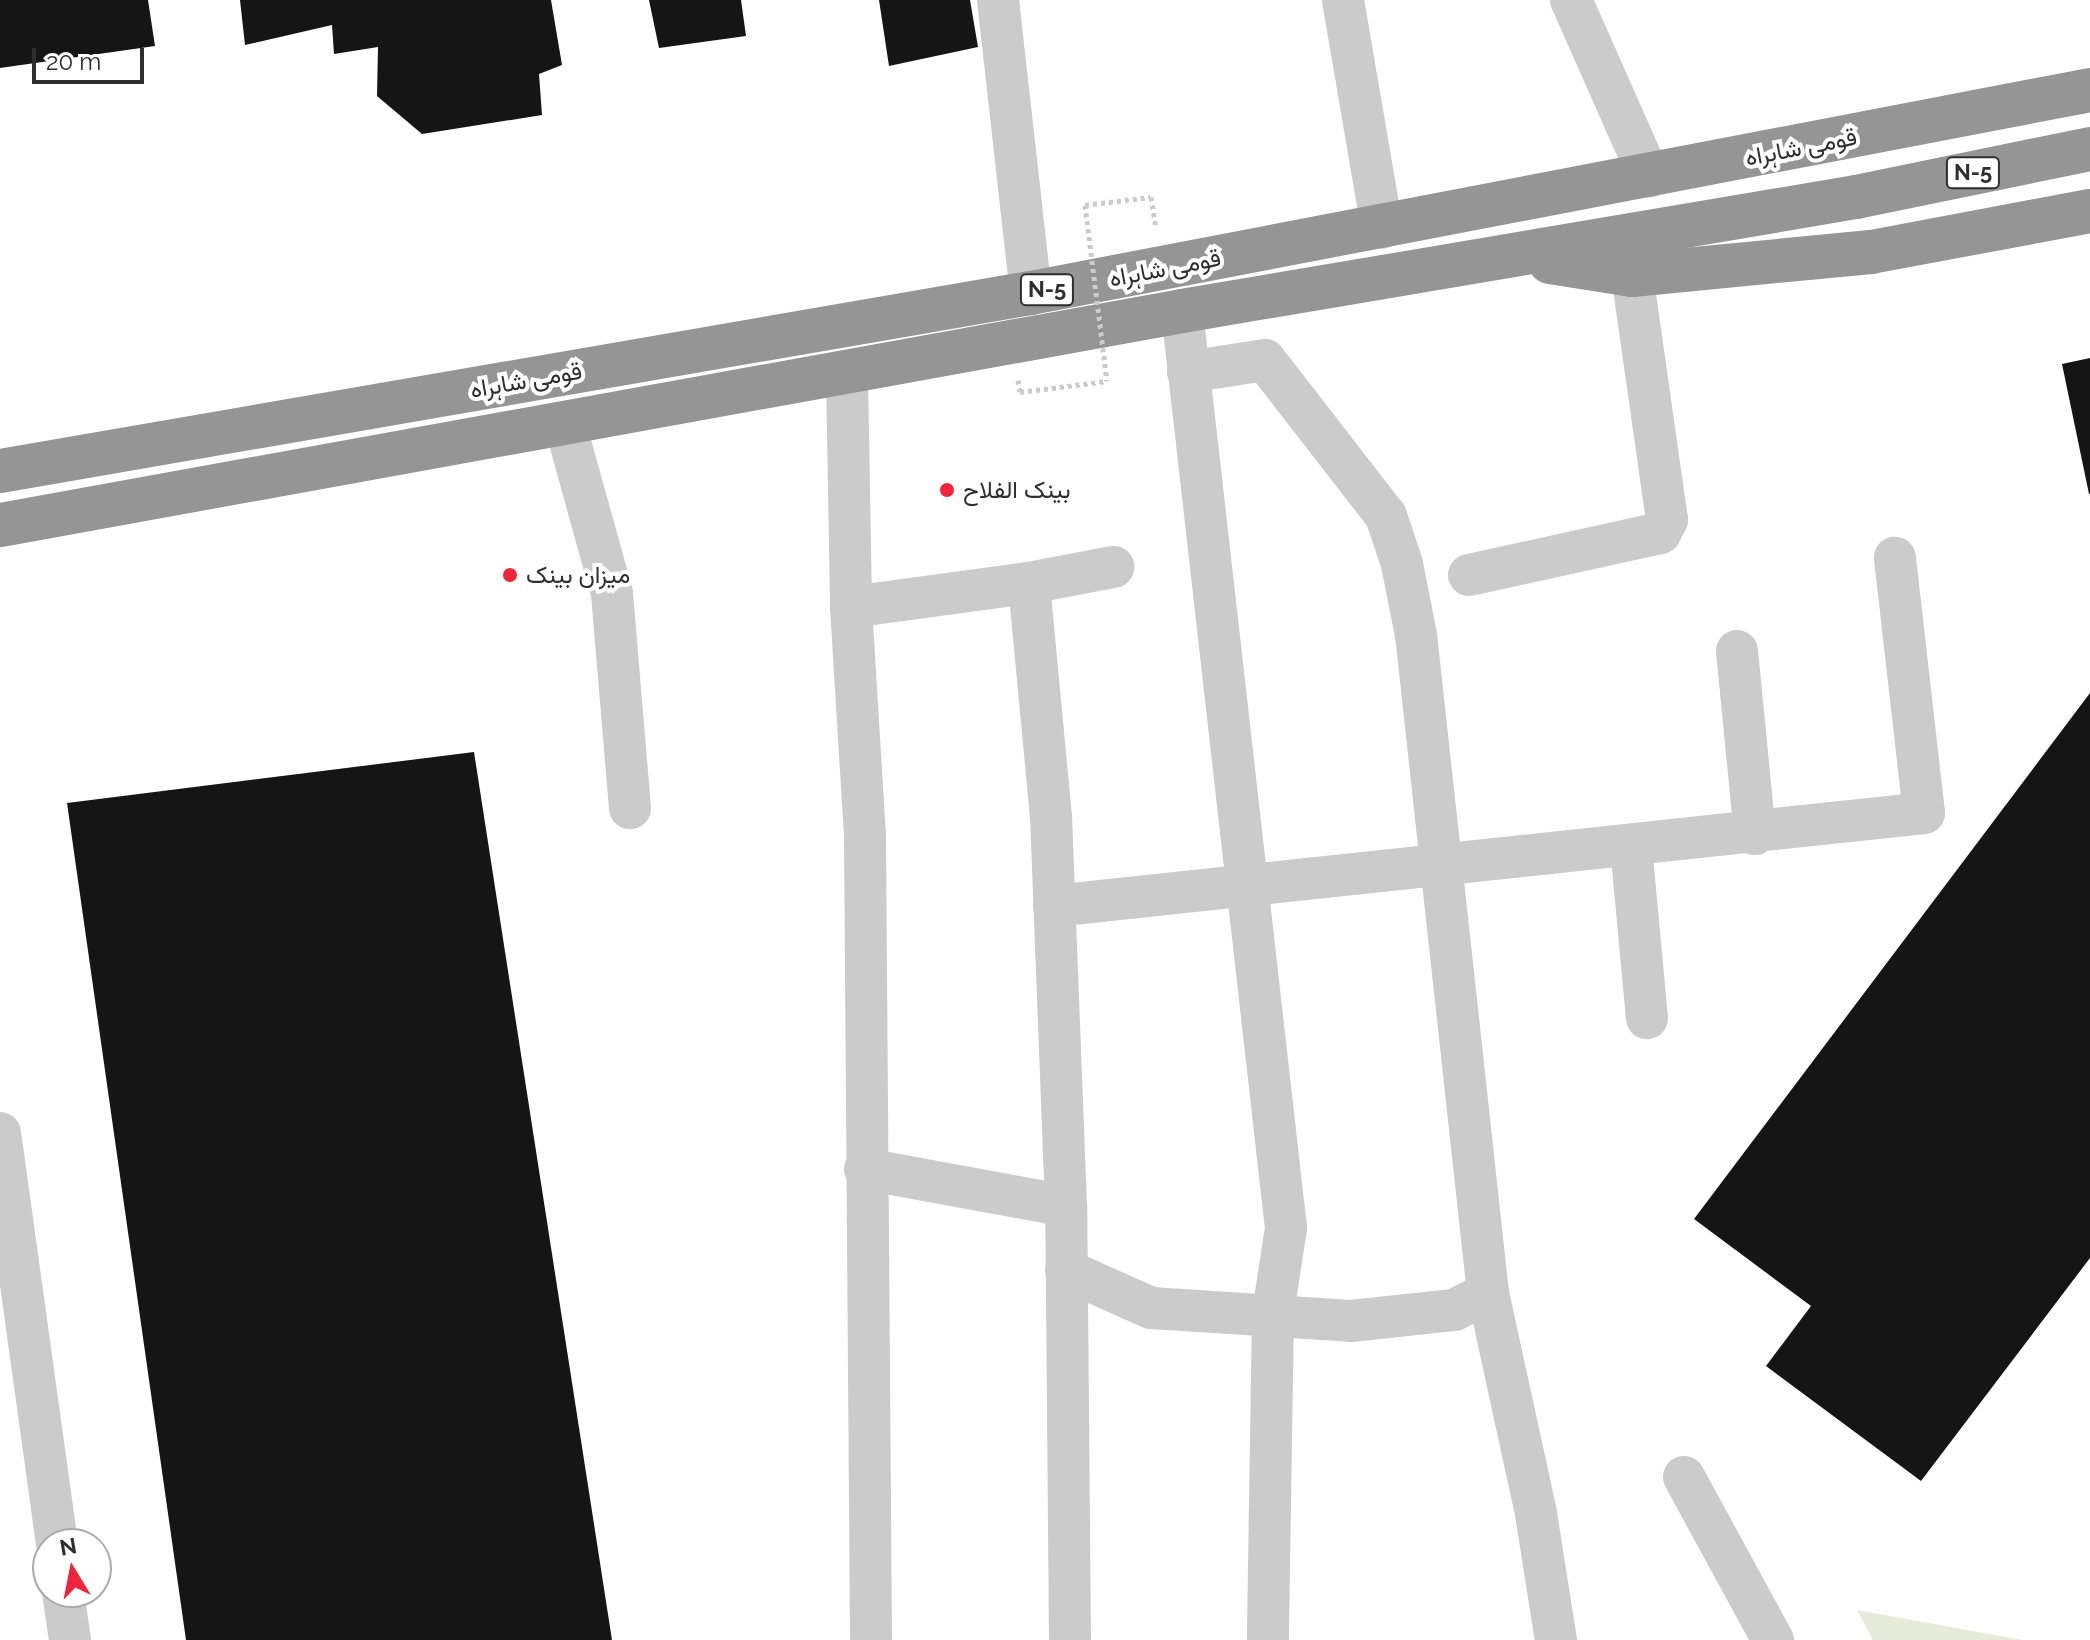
<!DOCTYPE html>
<meta charset="utf-8">
<style>
body{margin:0}
#map{position:relative;width:2090px;height:1640px;overflow:hidden;background:#fff;font-family:Raleway,Vazirmatn,sans-serif}
div>[style]{position:absolute}
[style*='--x']{left:calc(var(--x)*1px);top:calc(var(--y)*1px);width:calc(var(--w)*1px);rotate:calc(var(--a)*1deg)}
.green>*{inset:0;background:#e5ecda}
.building>*{inset:0;background:#151515}
.path>*{height:5px;margin-top:-2.5px;transform-origin:0;background:repeating-linear-gradient(90deg,#cbcbcb 0 4px,transparent 0 8px)}
.minor>*{height:42px;margin:-21px;padding:0 21px;transform-origin:21px;border-radius:21px;background:#cbcbcb}
.highway>*{height:44px;margin:-22px;padding:0 22px;transform-origin:22px;border-radius:22px;background:#959595}
.path-bridge>*{height:5px;margin-top:-2.5px;transform-origin:0;background:repeating-linear-gradient(90deg,#cbcbcb 0 4px,transparent 0 8px)}
.dots>*{width:22px;height:22px;translate:-50% -50%;box-sizing:border-box;border:4px solid #fff;border-radius:50%}
span{translate:-50% -50%;white-space:nowrap;text-align:center;line-height:1.15;-webkit-text-stroke:8px #fff;paint-order:stroke}
.shield-label span{padding:2px 6px;background:#fff;border:2px solid;border-radius:6px;-webkit-text-stroke-width:0}
.shield-label{font-size:22px;color:#2e2e2e;font-weight:700}
.street-label{font-size:24px;color:#2e2e2e}
.poi-label{font-size:24px;color:#2e2e2e}
.left{translate:0 -50%;text-align:left}
.north{position:absolute;left:32px;top:1528px;width:80px;height:80px;box-sizing:border-box;background:#fff;border:2px solid #ababab;border-radius:50%;rotate:350deg;font-size:22px;font-weight:700;line-height:32px;text-align:center;color:#2e2e2e}
.north::after{content:'';display:block;margin:auto;width:28px;height:36px;background:#f1243d;clip-path:polygon(50% 0,100% 100%,50% 72%,0 100%)}
.scale{position:absolute;left:32px;top:48px;width:112px;height:36px;box-sizing:border-box;border:4px solid #2e2e2e;border-top:0;padding-left:10px;font-size:24px;line-height:28px;white-space:nowrap;color:#2e2e2e;-webkit-text-stroke:6px #fff;paint-order:stroke}
</style>
<div id="map">
<div class="green">
<i style="clip-path:polygon(1857px 1610px,2022px 1640px,1873px 1640px)"></i>
</div>
<div class="building">
<i style="clip-path:polygon(0 0,148px 0,155px 46px,0 68px)"></i>
<i style="clip-path:polygon(240px 0,551px 0,562px 65px,539px 74px,542px 115px,422px 134px,377px 96px,378px 47px,334px 54px,332px 25px,245px 45px)"></i>
<i style="clip-path:polygon(649px 0,741px 0,746px 36px,659px 48px)"></i>
<i style="clip-path:polygon(879px 0,970px 0,978px 47px,889px 66px)"></i>
<i style="clip-path:polygon(2090px 358px,2090px 494px,2089px 494px,2062px 364px)"></i>
<i style="clip-path:polygon(2090px 693px,2090px 1258px,1921px 1481px,1766px 1366px,1811px 1306px,1694px 1219px)"></i>
<i style="clip-path:polygon(474px 752px,612px 1640px,186px 1640px,67px 803px)"></i>
</div>
<div class="path">
<i style="--x:1085;--y:205;--w:66;--a:-6.9"></i>
<i style="--x:1151;--y:197;--w:32;--a:81"></i>
<i style="--x:1018;--y:380;--w:12;--a:81"></i>
<i style="--x:1020;--y:392;--w:88;--a:-7.2"></i>
</div>
<div class="minor">
<i style="--x:998;--y:0;--w:295;--a:83.6"></i>
<i style="--x:1343;--y:0;--w:231;--a:80.3"></i>
<i style="--x:1571;--y:0;--w:193;--a:66.1"></i>
<i style="--x:1182;--y:311;--w:923;--a:83.53"></i>
<i style="--x:1286;--y:1228;--w:86;--a:98.7"></i>
<i style="--x:1273;--y:1313;--w:327;--a:90.9"></i>
<i style="--x:847;--y:375;--w:232;--a:89"></i>
<i style="--x:851;--y:607;--w:180;--a:-7.7"></i>
<i style="--x:565;--y:424;--w:176;--a:74.5"></i>
<i style="--x:612;--y:594;--w:215;--a:85.2"></i>
<i style="--x:1469;--y:575;--w:196;--a:-12.4"></i>
<i style="--x:1660;--y:533;--w:15;--a:-62"></i>
<i style="--x:1667;--y:520;--w:247;--a:-98.1"></i>
<i style="--x:851;--y:607;--w:231;--a:86.5"></i>
<i style="--x:865;--y:838;--w:802;--a:89.57"></i>
<i style="--x:1737;--y:651;--w:184;--a:84.4"></i>
<i style="--x:1631;--y:846;--w:173;--a:84.7"></i>
<i style="--x:1054;--y:906;--w:875;--a:-6.1"></i>
<i style="--x:1924;--y:813;--w:257;--a:-96.5"></i>
<i style="--x:0;--y:1133;--w:415;--a:82.1"></i>
<i style="--x:865;--y:1169;--w:204;--a:10.4"></i>
<i style="--x:1066;--y:1270;--w:93;--a:24.1"></i>
<i style="--x:1151;--y:1308;--w:200;--a:3.7"></i>
<i style="--x:1351;--y:1321;--w:104;--a:-6.1"></i>
<i style="--x:1454;--y:1310;--w:38;--a:-27"></i>
<i style="--x:1488;--y:1293;--w:662;--a:-96.24"></i>
<i style="--x:1416;--y:635;--w:72;--a:-101.2"></i>
<i style="--x:1402;--y:564;--w:51;--a:-108.4"></i>
<i style="--x:1386;--y:516;--w:197;--a:-127.8"></i>
<i style="--x:1265;--y:360;--w:78;--a:171.1"></i>
<i style="--x:1488;--y:1293;--w:226;--a:77.7"></i>
<i style="--x:1536;--y:1514;--w:128;--a:81"></i>
<i style="--x:1684;--y:1477;--w:186;--a:61.4"></i>
<i style="--x:63;--y:1592;--w:49;--a:81.7"></i>
<i style="--x:1070;--y:1640;--w:434;--a:-90.5"></i>
<i style="--x:1066;--y:1206;--w:389;--a:-92.2"></i>
<i style="--x:1051;--y:817;--w:235;--a:-95.4"></i>
<i style="--x:1029;--y:583;--w:86;--a:-10.8"></i>
</div>
<div class="highway">
<i style="--x:1550;--y:262;--w:83;--a:9"></i>
<i style="--x:1632;--y:275;--w:240;--a:-5.5"></i>
<i style="--x:1871;--y:252;--w:223;--a:-10.6"></i>
<i style="--x:0;--y:471;--w:1046;--a:-9.8"></i>
<i style="--x:1031;--y:293;--w:1078;--a:-10.85"></i>
<i style="--x:0;--y:525;--w:1201;--a:-10.26"></i>
<i style="--x:1182;--y:311;--w:684;--a:-9.6"></i>
<i style="--x:1856;--y:197;--w:239;--a:-11.6"></i>
</div>
<div class="path-bridge">
<i style="--x:1085;--y:205;--w:177;--a:82.9"></i>
</div>
<div class="dots">
<i style="left:947px;top:490px;background:#f1243d"></i>
<i style="left:510px;top:575px;background:#f1243d"></i>
</div>
<div class="shield-label">
<span style="left:1973px;top:173px">N-5</span>
<span style="left:1047px;top:290px">N-5</span>
</div>
<div class="street-label">
<span style="left:1801px;top:147px;rotate:-11deg">قومی شاہراہ</span>
<span style="left:1165px;top:268px;rotate:-11deg">قومی شاہراہ</span>
<span style="left:526px;top:380px;rotate:-10deg">قومی شاہراہ</span>
</div>
<div class="poi-label">
<span class="left" style="left:963px;top:490px">بینک الفلاح</span>
<span class="left" style="left:526px;top:575px">میزان بینک</span>
</div>
<div class="north">N</div>
<div class="scale">20 m</div>
</div>
